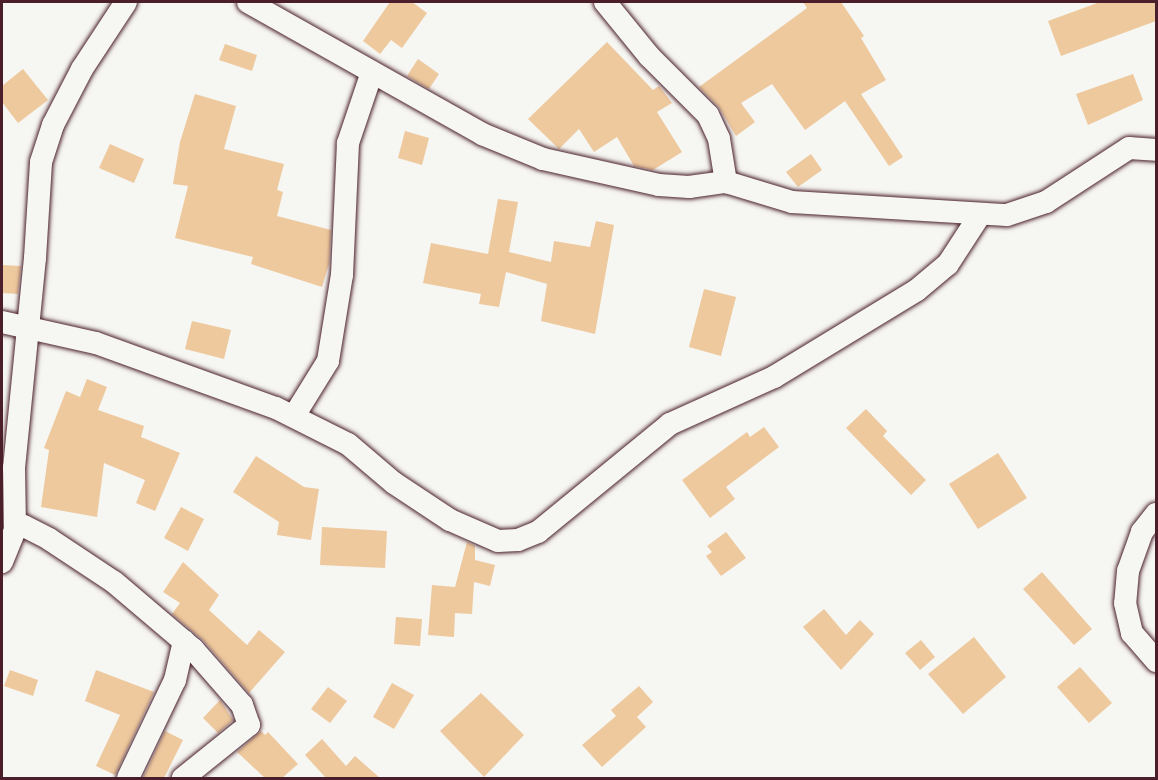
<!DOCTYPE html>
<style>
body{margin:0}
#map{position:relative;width:1158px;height:780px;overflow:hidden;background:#f6f6f2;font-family:"Comic Neue",sans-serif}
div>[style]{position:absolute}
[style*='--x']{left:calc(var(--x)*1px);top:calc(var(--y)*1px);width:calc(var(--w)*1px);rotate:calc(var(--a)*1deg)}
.building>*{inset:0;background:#eec99e}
.roads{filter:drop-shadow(0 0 2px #4a1f2b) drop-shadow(0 0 2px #4a1f2b)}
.minor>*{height:22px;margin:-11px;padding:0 11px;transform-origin:11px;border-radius:11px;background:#f6f6f2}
span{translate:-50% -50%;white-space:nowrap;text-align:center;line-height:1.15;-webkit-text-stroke:5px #f6f6f2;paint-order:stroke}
.frame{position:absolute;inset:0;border:3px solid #4a1f2b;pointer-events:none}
</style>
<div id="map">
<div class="building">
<i style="clip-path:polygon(390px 2px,412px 2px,427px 13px,402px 48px,391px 40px,380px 54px,363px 41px)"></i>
<i style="clip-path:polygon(803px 2px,841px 2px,864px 36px,861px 38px,886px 80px,861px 94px,903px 157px,889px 166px,845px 101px,805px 130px,772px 84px,741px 103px,755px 122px,736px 136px,718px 106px,699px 87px,807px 8px)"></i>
<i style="clip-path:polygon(1100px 2px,1156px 2px,1156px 21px,1061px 56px,1048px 21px)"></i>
<i style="clip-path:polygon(607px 42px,653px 90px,659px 86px,672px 103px,657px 112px,682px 152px,653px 170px,634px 166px,617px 137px,594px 152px,579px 129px,559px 149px,528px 119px)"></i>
<i style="clip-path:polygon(225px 44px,257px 55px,252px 71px,219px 60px)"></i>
<i style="clip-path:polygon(418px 59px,439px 74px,429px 89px,407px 76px)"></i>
<i style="clip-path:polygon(23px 69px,48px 100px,18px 123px,2px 102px,2px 86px)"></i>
<i style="clip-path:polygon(1133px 74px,1143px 100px,1088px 125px,1076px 94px)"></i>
<i style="clip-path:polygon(195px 94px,236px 106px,224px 149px,284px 164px,277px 190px,283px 192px,277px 216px,331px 230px,329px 264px,322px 287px,251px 264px,253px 257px,175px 238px,188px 186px,173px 184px,180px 142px)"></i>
<i style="clip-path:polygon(405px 131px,429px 138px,422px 165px,398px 158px)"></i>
<i style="clip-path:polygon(110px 144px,144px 159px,134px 183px,99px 168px)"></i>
<i style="clip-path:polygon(811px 154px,822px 170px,798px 187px,786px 172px)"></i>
<i style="clip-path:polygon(498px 199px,518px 202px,509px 252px,551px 262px,554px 241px,590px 247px,596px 221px,614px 225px,595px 334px,541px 321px,547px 284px,506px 272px,499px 307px,479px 304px,481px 294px,423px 283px,431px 243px,488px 254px)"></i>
<i style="clip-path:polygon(3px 265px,21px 266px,18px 294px,2px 293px)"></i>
<i style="clip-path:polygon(704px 289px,736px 297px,721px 356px,689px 347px)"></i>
<i style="clip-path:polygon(192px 321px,231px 330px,224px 359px,185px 349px)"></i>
<i style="clip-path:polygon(87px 379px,107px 387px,98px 410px,144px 426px,141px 437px,180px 453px,155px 511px,136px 503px,145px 480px,104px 463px,97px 517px,41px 507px,49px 450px,44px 448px,66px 391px,80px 397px)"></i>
<i style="clip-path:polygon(866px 409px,887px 431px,883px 436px,926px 480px,911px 495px,846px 428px)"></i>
<i style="clip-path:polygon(764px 427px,779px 447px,726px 487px,735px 499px,710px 518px,682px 480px,747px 432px,750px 437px)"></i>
<i style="clip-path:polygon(998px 453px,1027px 498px,978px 529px,949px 484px)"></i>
<i style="clip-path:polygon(256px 456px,304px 487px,319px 489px,311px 540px,277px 535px,279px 522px,233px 492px)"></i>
<i style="clip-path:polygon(181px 507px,204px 519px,188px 551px,164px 538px)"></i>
<i style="clip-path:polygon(322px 527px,387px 531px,385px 568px,320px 565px)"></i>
<i style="clip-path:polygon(726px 532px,746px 558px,721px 576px,706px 556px,712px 552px,707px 546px)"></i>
<i style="clip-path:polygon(467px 542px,475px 546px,475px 560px,495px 565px,490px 586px,474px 582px,472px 614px,455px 613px,454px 637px,428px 635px,432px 585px,455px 587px)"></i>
<i style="clip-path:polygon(183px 562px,219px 595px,209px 610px,247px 645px,259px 630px,285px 652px,249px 693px,203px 640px,172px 614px,180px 603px,163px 592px)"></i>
<i style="clip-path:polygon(1042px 572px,1092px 629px,1074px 645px,1023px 589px)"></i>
<i style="clip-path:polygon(824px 609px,846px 635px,860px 620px,874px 634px,841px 670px,803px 627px)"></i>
<i style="clip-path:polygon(396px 617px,422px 619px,420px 646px,394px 644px)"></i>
<i style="clip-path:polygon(974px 637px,1006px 677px,963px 714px,928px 674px)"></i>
<i style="clip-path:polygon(921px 640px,935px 657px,920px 670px,905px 653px)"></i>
<i style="clip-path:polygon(1080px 667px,1112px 703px,1089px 723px,1057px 687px)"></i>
<i style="clip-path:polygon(10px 670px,38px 680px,33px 696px,4px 686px)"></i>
<i style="clip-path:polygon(96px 670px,154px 692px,115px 775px,96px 766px,120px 715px,85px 701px)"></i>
<i style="clip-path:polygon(392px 683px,414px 695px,394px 729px,373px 717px)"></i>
<i style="clip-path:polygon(639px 686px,653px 702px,637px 717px,646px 727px,602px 767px,582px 745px,616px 716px,611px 710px)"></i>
<i style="clip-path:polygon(328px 687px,347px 701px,330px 723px,311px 709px)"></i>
<i style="clip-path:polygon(481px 693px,524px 735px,484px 777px,440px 731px)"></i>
<i style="clip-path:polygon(220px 700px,233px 720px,218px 733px,203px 718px)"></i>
<i style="clip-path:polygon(165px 731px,183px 740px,164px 778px,143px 778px)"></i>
<i style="clip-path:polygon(261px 731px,265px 735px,268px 732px,298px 764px,282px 778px,265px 778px,237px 752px)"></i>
<i style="clip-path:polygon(322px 739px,346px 766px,355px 756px,380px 778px,326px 778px,305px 755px)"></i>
</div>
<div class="roads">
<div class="minor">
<i style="--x:248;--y:2;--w:269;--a:29.4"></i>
<i style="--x:482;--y:134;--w:66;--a:22.3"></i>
<i style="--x:543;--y:159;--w:119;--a:12.6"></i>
<i style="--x:659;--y:185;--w:30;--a:4"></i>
<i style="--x:689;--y:187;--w:37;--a:-8"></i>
<i style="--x:726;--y:182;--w:69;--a:16.9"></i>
<i style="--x:792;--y:202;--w:215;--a:3.5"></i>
<i style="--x:1007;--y:215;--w:41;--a:-18.4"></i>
<i style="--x:1046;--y:202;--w:99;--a:-33"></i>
<i style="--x:1129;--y:148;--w:27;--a:4"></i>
<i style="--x:605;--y:2;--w:70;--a:50.8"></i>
<i style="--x:649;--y:56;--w:83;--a:45"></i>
<i style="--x:708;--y:115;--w:26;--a:65"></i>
<i style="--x:719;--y:139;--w:44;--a:80.8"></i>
<i style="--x:2;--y:322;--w:96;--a:12.6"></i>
<i style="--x:96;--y:343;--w:191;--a:19.9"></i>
<i style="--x:276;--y:408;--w:80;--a:26.6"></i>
<i style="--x:348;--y:444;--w:60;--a:40.3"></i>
<i style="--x:394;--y:483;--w:67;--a:33.5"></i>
<i style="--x:450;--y:520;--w:52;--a:23.6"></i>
<i style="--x:498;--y:541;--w:20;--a:-3"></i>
<i style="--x:518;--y:540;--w:22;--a:-22"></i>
<i style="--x:538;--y:532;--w:171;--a:-39.3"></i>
<i style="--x:670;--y:424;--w:114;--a:-24.3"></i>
<i style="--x:774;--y:377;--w:167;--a:-31.3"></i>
<i style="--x:917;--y:290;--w:40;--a:-40"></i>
<i style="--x:948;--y:264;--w:59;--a:-56.9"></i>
<i style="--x:294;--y:416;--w:65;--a:-58.3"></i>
<i style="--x:328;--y:361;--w:87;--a:-80.8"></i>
<i style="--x:342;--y:275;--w:132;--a:-87.4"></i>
<i style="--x:348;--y:143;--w:72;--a:-71.3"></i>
<i style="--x:1156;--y:514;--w:23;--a:128"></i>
<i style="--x:1142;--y:532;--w:41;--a:109.7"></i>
<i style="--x:1128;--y:571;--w:32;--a:95"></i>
<i style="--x:1125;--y:603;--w:31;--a:77"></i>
<i style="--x:1132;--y:633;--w:37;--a:49"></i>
<i style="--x:15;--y:529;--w:9;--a:-18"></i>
<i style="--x:24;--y:526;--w:28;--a:27"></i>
<i style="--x:49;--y:539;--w:78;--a:33.5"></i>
<i style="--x:114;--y:582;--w:104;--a:40.3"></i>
<i style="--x:193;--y:649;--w:74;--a:48.8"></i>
<i style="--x:242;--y:705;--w:21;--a:71"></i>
<i style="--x:249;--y:725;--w:85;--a:141.2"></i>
<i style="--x:2;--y:562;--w:35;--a:-68"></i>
<i style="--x:15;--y:529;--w:61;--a:-90.9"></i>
<i style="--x:14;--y:468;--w:211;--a:-84.3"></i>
<i style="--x:35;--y:258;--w:96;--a:-86.4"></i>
<i style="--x:41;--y:162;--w:39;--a:-72"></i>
<i style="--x:53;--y:125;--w:63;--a:-62.6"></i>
<i style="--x:82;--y:69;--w:80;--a:-56.7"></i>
<i style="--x:128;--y:778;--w:109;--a:-64.4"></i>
<i style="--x:175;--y:680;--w:40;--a:-77"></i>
</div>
</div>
<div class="frame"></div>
</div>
